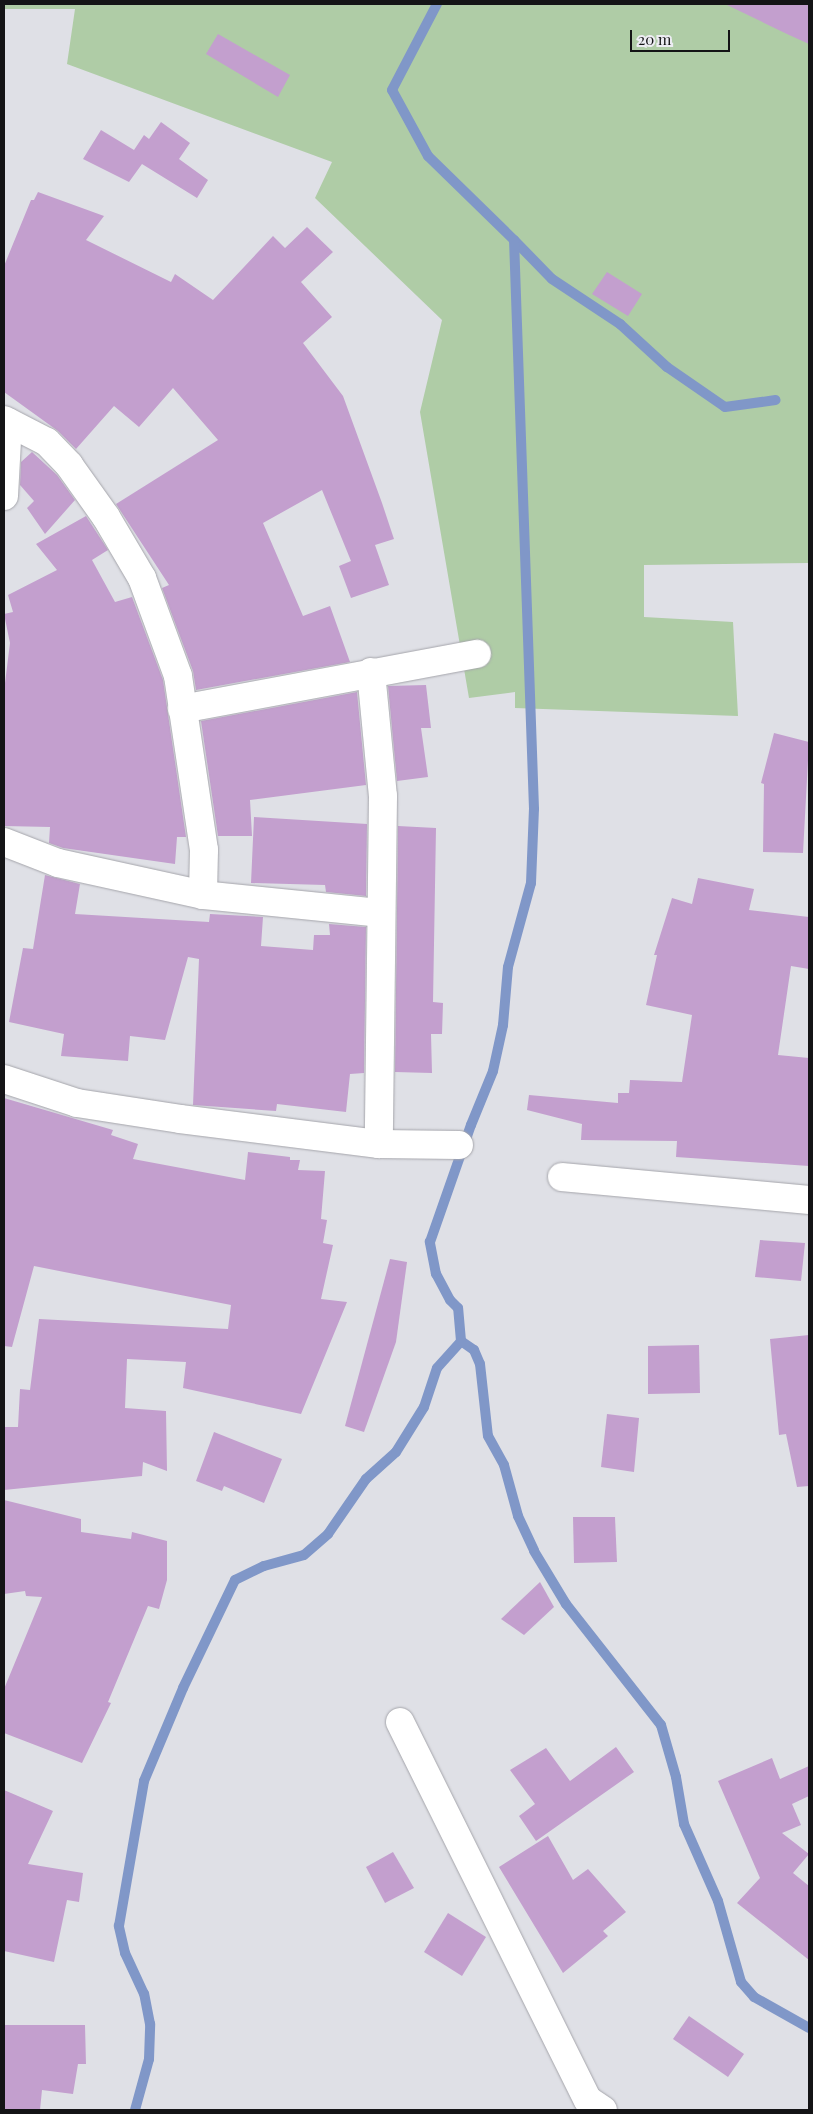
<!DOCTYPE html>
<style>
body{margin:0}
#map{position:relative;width:813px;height:2114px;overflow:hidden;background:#dfe0e6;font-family:"Playfair Display",serif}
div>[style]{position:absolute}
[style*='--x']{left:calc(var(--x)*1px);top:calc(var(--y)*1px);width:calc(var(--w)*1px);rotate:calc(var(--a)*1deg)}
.green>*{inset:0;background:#afcca6}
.stream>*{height:10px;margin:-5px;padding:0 5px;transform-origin:5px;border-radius:5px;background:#8097c8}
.building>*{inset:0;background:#c39fce}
.roads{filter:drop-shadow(0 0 1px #a5a5ab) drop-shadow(0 0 1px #a5a5ab)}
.minor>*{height:28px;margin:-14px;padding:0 14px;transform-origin:14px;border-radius:14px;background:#fff}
span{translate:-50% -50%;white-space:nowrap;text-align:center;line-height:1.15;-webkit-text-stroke:4.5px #ededf3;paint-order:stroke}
.frame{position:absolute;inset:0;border:5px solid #141416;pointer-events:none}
.scale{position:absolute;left:630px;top:30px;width:100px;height:22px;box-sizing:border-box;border:2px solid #141416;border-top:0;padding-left:6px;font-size:15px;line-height:18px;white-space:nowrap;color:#141416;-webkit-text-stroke:4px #ededf3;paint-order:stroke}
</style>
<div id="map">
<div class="green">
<i style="clip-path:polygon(4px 4px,809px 4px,809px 563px,644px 565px,644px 617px,733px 622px,738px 716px,515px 708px,515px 692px,469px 698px,420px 412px,442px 320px,315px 198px,332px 162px,67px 64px,75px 9px,4px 9px)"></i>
</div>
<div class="stream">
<i style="--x:514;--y:240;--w:54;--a:45.7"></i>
<i style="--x:552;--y:279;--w:82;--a:33.5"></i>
<i style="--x:620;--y:324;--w:64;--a:42.5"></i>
<i style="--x:667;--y:367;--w:70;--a:34.6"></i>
<i style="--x:725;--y:407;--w:51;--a:-7.8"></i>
<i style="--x:461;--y:1341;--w:16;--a:35"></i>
<i style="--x:474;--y:1350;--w:15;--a:67"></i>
<i style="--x:480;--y:1364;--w:72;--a:83.7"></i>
<i style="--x:488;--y:1436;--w:33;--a:61"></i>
<i style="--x:504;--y:1465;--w:53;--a:74.6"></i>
<i style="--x:518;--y:1516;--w:38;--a:65"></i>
<i style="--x:534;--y:1551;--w:62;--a:58.9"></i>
<i style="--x:566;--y:1604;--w:154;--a:51.9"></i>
<i style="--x:661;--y:1725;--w:54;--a:73.9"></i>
<i style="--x:676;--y:1777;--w:48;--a:80.3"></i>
<i style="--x:684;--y:1824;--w:84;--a:66.2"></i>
<i style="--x:718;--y:1901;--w:84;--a:74.1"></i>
<i style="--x:741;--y:1982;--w:20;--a:49"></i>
<i style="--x:754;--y:1997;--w:63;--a:29.4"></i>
<i style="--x:135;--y:2110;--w:53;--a:-74.6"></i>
<i style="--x:149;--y:2059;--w:35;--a:-88"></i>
<i style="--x:150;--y:2024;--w:31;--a:-101"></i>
<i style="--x:144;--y:1994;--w:45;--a:-114.9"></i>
<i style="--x:125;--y:1953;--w:28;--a:-103"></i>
<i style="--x:119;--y:1926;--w:147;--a:-80.2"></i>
<i style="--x:144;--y:1781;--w:101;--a:-67.2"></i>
<i style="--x:183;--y:1688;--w:120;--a:-64.3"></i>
<i style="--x:235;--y:1580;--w:32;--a:-26"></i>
<i style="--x:264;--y:1566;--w:41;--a:-15.4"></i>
<i style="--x:304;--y:1555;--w:32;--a:-41"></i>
<i style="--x:328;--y:1534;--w:67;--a:-55.4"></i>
<i style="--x:366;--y:1479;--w:40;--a:-42"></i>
<i style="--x:396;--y:1452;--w:53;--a:-58.1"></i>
<i style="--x:424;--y:1407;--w:41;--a:-71.6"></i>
<i style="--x:437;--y:1368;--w:36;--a:-48"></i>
<i style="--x:461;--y:1341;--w:33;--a:-95"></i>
<i style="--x:458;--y:1308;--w:11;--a:-135"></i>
<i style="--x:450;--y:1300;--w:30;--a:-118"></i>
<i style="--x:436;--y:1274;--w:33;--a:-101"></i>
<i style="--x:430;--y:1242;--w:124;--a:-70.7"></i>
<i style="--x:471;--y:1125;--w:58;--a:-67.8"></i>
<i style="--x:493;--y:1071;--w:47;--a:-77.7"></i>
<i style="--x:503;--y:1025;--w:58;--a:-85.1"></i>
<i style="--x:508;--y:967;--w:87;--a:-74.7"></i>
<i style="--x:531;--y:883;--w:74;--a:-87.7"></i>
<i style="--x:534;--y:809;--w:569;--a:-92.01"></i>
<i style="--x:514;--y:240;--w:120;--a:-135.7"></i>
<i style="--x:428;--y:156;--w:75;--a:-118.6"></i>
<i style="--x:392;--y:90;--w:97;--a:-62.4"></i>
</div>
<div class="building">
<i style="clip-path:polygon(725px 4px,809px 4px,809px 44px,787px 34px)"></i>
<i style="clip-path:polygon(218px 34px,290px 75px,278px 97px,206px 54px)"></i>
<i style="clip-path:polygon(161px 122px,190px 143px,179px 159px,208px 180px,197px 198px,142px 164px,129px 182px,83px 159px,101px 130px,134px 150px,144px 135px,149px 139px)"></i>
<i style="clip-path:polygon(38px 192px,104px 216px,86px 240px,171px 282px,175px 274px,213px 300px,273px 236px,285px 248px,307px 227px,333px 252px,301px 282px,332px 317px,303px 343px,343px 396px,382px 503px,394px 539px,375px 545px,389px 585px,351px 598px,339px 566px,351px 561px,322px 490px,263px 523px,303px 616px,330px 606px,350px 662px,196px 690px,193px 671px,162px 588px,169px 585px,116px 504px,218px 440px,173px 388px,139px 427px,114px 406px,76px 449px,58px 431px,4px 392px,4px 266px,31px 200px,34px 200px)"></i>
<i style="clip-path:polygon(607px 272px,642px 294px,628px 316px,592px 294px)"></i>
<i style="clip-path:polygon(32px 452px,57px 475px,75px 500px,45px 534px,27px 508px,34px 501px,20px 485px,21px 462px)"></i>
<i style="clip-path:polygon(86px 516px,108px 550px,92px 560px,115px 602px,132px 597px,163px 680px,186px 837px,177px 837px,175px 864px,63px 848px,49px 843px,50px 827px,4px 826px,4px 691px,10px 643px,4px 614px,13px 612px,8px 595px,57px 570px,36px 544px)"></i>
<i style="clip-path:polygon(426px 685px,431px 728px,421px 728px,428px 777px,397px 781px,388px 686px)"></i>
<i style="clip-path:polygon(357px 692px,366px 785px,250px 800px,252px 836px,218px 836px,201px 721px)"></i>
<i style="clip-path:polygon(774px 733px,809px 742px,803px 853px,763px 852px,764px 784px,761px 783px)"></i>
<i style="clip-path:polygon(254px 817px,367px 824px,366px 896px,326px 892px,325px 885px,251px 883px)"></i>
<i style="clip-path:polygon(398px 826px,436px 828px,433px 1002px,443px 1003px,442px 1034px,431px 1034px,432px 1073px,395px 1072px)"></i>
<i style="clip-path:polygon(45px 875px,80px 884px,75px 914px,209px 922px,210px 914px,263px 917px,261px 946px,313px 950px,314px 935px,330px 935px,329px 924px,366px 927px,364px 1073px,350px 1074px,346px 1112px,277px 1104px,276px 1111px,193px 1105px,199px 959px,188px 957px,165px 1040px,130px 1036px,128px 1061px,61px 1056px,64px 1034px,9px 1022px,23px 948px,33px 949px)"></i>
<i style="clip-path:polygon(698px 878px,754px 889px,749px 910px,809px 917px,809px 969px,791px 966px,778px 1055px,809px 1058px,809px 1166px,676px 1157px,677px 1141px,581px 1140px,582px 1124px,527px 1110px,529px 1095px,618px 1103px,618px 1093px,629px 1093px,630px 1080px,682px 1082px,692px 1015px,646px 1005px,657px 955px,654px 955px,672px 898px,692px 904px)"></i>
<i style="clip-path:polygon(4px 1098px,113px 1130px,111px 1135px,138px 1144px,133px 1159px,245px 1180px,248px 1152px,290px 1157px,290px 1160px,300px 1160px,298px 1170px,325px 1171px,321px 1219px,327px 1220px,323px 1243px,333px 1245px,321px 1299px,347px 1302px,301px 1414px,183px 1388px,186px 1362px,127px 1359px,125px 1408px,166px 1411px,167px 1471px,143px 1462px,142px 1476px,4px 1490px,4px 1427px,18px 1427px,20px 1389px,30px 1390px,39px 1319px,228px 1329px,231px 1305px,34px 1266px,12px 1347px,4px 1346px)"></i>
<i style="clip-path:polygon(760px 1240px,805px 1243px,801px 1281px,755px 1277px)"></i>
<i style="clip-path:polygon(390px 1259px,407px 1262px,396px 1342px,364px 1432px,345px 1426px)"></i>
<i style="clip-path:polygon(809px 1335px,809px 1486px,797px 1487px,786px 1434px,779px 1435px,770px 1339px)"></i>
<i style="clip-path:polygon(699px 1345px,700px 1393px,648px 1394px,648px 1346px)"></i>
<i style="clip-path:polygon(607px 1414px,639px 1418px,634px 1472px,601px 1467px)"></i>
<i style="clip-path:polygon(214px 1432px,282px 1459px,264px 1503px,224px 1486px,222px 1491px,196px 1481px)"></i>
<i style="clip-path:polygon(4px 1500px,81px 1519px,81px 1532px,131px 1539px,132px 1532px,167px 1541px,167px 1580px,159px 1609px,148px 1606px,108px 1702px,111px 1703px,82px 1763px,4px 1733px,4px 1689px,42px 1597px,26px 1596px,25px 1591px,4px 1594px)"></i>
<i style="clip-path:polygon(573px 1517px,615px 1517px,617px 1562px,574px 1563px)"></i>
<i style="clip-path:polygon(540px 1582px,554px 1607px,524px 1635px,501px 1619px)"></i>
<i style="clip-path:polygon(616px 1747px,634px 1772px,536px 1841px,519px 1816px,535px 1804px,510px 1770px,546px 1748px,570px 1781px)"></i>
<i style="clip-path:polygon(772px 1758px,780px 1779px,809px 1766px,809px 1796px,792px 1804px,801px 1825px,782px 1833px,809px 1854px,793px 1873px,809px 1886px,809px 1960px,737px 1903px,760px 1878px,718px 1781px)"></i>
<i style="clip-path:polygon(4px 1790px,53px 1811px,28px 1864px,83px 1873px,79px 1902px,67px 1900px,54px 1962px,4px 1951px)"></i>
<i style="clip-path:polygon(548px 1836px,573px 1880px,588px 1869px,626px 1912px,603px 1931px,608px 1936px,563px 1973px,499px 1867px)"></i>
<i style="clip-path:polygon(393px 1852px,414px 1888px,385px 1903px,366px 1867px)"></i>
<i style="clip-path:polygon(448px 1913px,486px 1937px,462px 1976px,424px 1952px)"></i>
<i style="clip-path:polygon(689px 2016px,744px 2054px,728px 2077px,673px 2039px)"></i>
<i style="clip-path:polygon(4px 2025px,85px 2025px,86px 2064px,78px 2064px,73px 2094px,42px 2090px,40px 2110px,4px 2110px)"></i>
</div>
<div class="roads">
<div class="minor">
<i style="--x:4;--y:420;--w:48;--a:27.1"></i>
<i style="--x:47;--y:442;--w:32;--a:46"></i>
<i style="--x:69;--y:465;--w:64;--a:54.6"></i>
<i style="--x:106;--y:517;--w:71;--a:59.5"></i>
<i style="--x:142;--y:578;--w:104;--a:69.8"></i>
<i style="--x:178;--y:676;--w:176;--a:81.5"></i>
<i style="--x:204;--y:850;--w:45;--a:91.3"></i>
<i style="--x:4;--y:496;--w:74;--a:-86.9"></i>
<i style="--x:371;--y:672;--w:125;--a:84.5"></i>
<i style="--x:383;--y:796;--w:348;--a:90.7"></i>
<i style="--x:182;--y:709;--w:300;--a:-10.6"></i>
<i style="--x:4;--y:842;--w:58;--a:21.3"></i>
<i style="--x:58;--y:863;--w:148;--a:12.4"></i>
<i style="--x:203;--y:895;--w:178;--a:5.8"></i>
<i style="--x:4;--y:1079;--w:77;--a:18.2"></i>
<i style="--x:77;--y:1103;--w:104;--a:8.8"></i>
<i style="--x:180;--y:1119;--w:201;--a:7.2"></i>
<i style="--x:379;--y:1144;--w:80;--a:0.7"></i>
<i style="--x:562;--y:1177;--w:248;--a:5.3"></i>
<i style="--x:400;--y:1722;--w:422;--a:63.6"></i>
<i style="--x:588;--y:2100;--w:18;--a:34"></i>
</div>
</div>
<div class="frame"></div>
<div class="scale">20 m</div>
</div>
